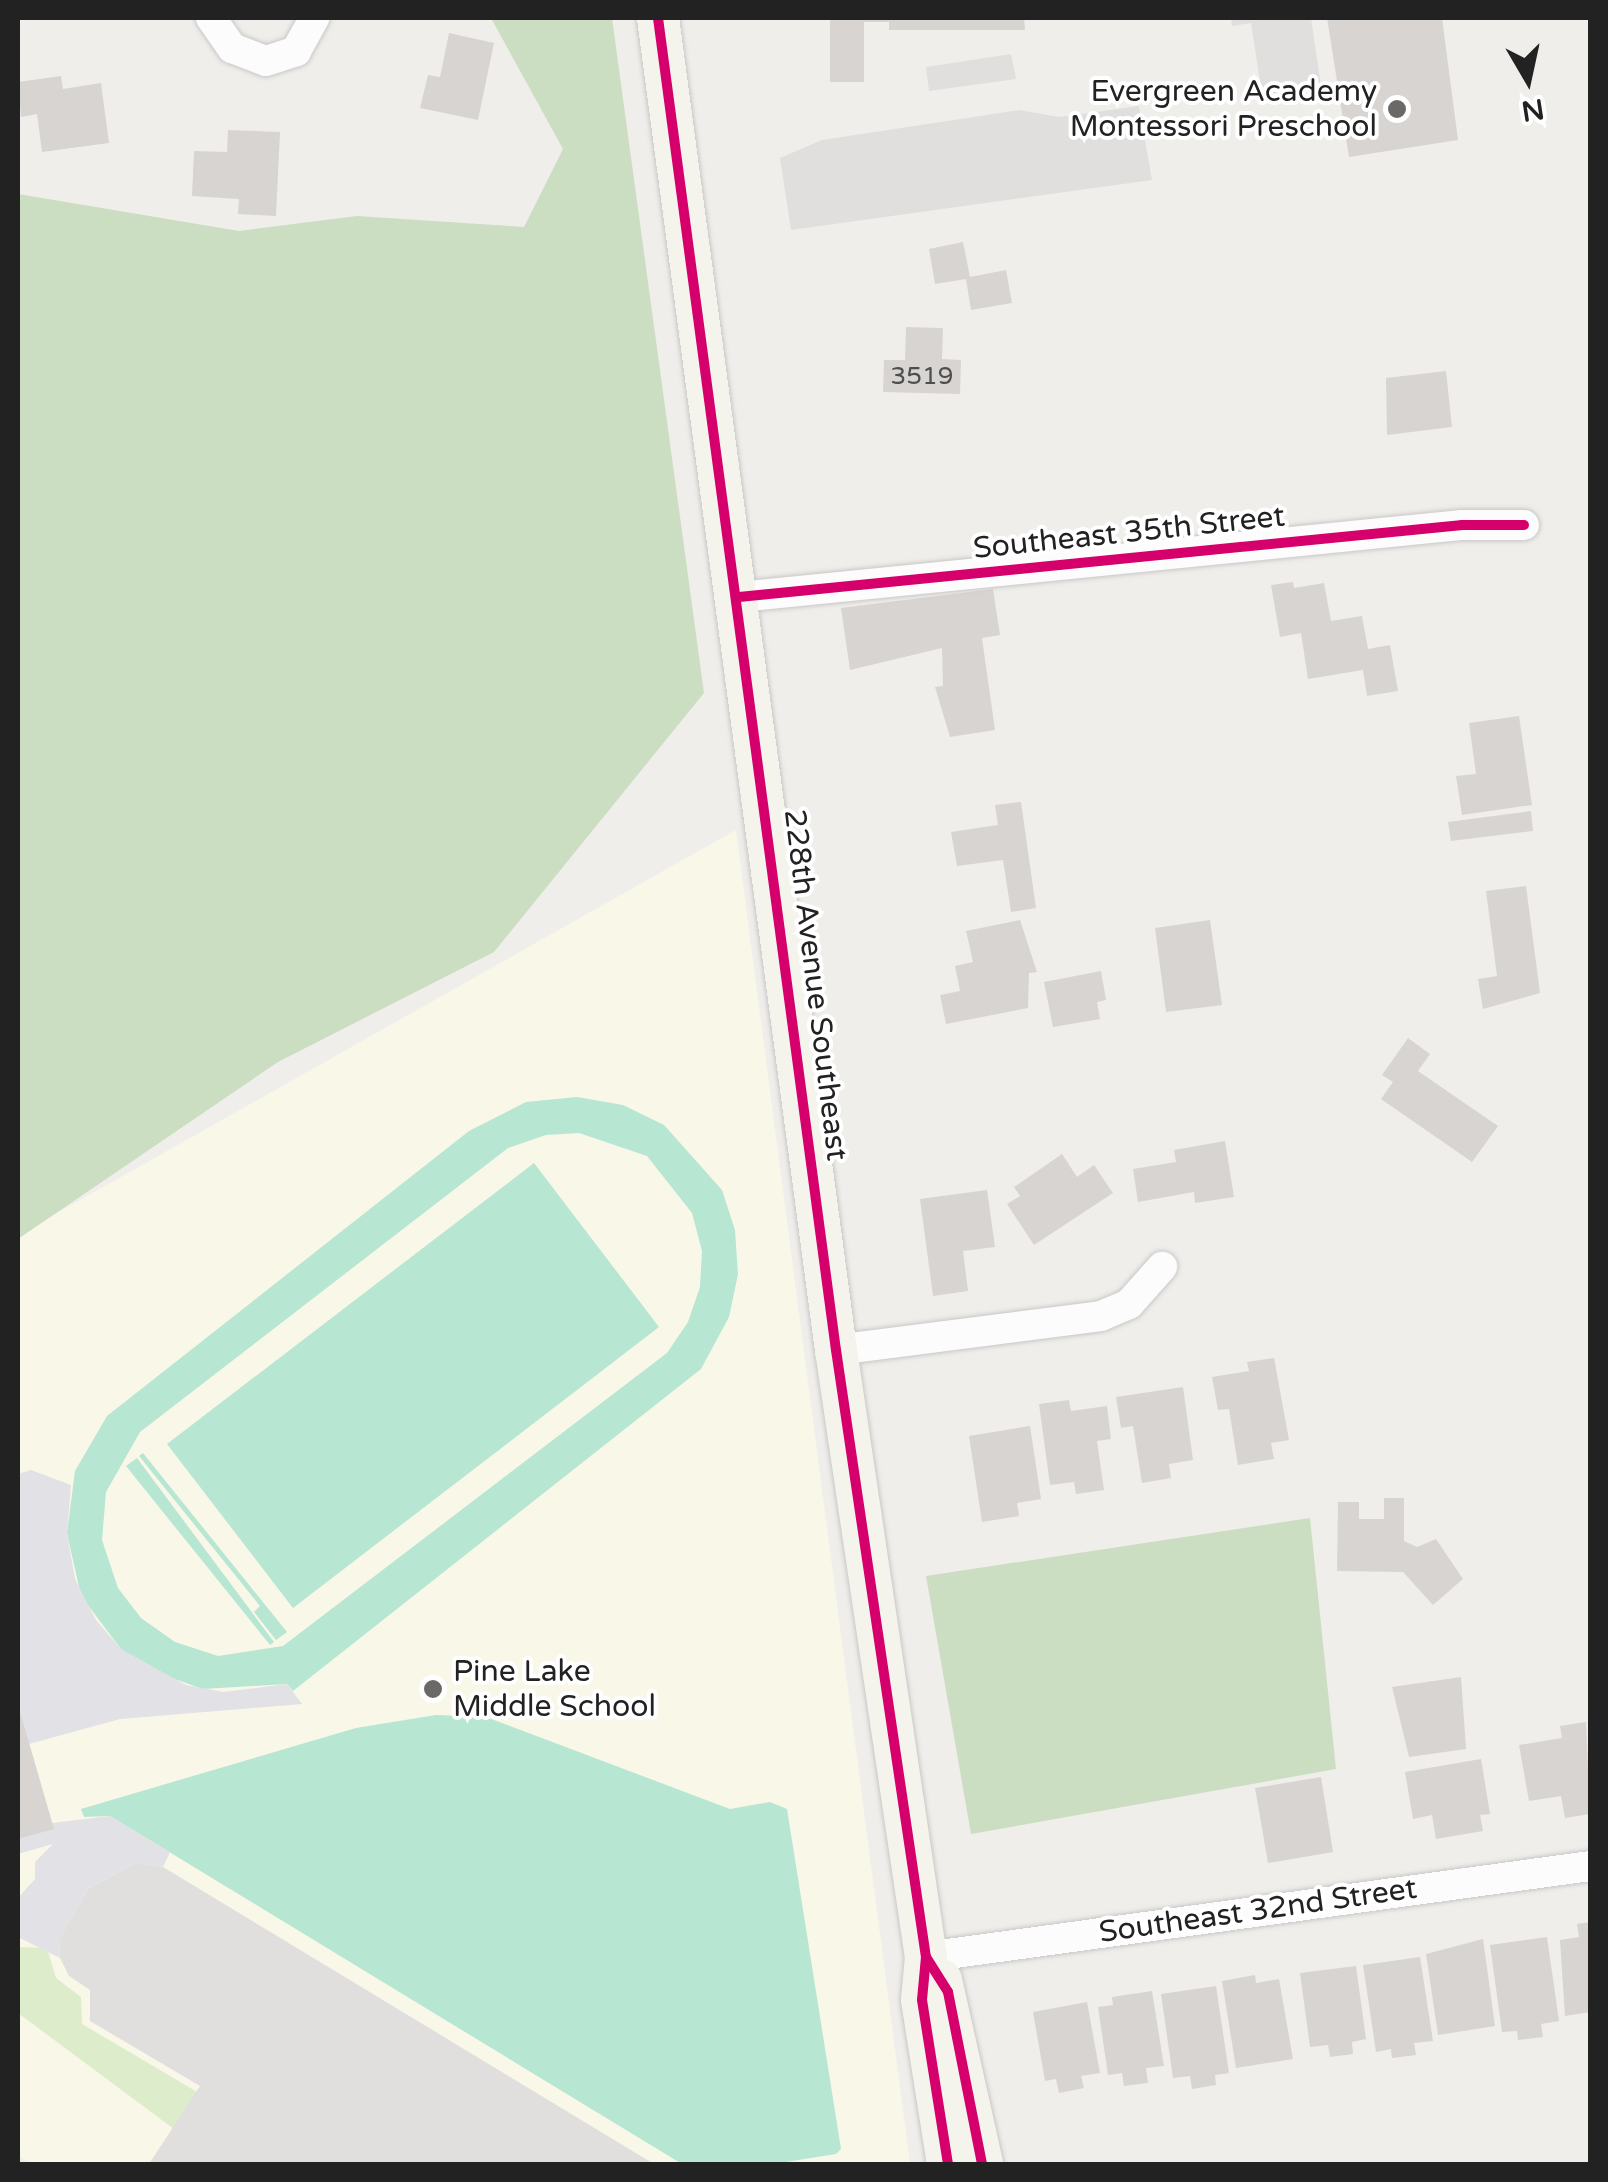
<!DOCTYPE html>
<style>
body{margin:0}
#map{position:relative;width:1608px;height:2182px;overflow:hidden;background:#f0eeeb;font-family:"Varela Round",sans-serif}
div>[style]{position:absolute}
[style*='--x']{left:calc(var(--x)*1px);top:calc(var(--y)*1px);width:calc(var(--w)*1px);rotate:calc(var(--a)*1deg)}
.education>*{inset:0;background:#f8f7e8}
.grass>*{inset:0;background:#ddeccb}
.forest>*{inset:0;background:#cbdec1}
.pitch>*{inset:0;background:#b7e6d2}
.parking>*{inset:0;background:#e0dfde}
.plaza>*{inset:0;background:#e2e1e5}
.building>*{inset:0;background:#d7d4d2}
.roads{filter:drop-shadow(0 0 2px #c9c8c7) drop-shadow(0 0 2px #c9c8c7)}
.minor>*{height:30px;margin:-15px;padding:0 15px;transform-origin:15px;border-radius:15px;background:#fdfcfc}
.secondary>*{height:42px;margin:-21px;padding:0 21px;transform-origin:21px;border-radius:21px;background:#f4f4ed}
.cycleway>*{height:10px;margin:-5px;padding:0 5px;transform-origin:5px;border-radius:5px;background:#d6006c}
.dots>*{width:28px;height:28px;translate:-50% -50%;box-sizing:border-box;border:5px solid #fff;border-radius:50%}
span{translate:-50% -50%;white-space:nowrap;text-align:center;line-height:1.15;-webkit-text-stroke:8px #fff;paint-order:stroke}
.number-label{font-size:25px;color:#4f4e4e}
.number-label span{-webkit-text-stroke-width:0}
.poi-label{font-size:30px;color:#222}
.right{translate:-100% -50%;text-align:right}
.left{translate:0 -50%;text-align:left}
.street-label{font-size:30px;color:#222}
.frame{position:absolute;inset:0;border:20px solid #222;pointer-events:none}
.north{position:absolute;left:1478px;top:30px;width:100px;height:100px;-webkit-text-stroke:8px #fff;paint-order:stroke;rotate:171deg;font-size:28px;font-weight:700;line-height:40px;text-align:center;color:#222}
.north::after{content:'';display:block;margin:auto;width:35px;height:45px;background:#222;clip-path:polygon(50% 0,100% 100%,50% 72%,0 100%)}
</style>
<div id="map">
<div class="education">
<i style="clip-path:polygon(736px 830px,910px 2164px,32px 2164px,18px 2156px,18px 1222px,50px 1217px)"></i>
</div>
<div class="grass">
<i style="clip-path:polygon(18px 1947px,47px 1948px,56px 1978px,81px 1997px,82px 2024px,265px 2132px,178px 2132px,18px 2013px)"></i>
</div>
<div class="forest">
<i style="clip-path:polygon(491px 18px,612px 18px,704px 693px,494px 952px,278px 1062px,18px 1239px,18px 194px,239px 231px,357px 216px,524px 227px,563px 149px)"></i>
<i style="clip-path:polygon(1310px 1518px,1336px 1769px,971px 1834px,926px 1576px)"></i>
</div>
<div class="pitch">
<i style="clip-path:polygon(evenodd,577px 1097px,623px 1105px,664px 1125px,722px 1190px,735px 1230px,738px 1274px,729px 1317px,701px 1369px,293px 1691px,287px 1684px,203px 1689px,152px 1671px,121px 1649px,81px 1596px,67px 1533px,75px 1471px,107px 1416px,469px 1131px,526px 1102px,577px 1097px,579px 1133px,647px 1156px,692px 1213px,702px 1251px,700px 1287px,688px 1322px,667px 1353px,283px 1646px,218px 1656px,175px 1642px,141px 1618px,118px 1588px,102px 1540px,106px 1492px,140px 1432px,508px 1148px,546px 1135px,579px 1133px)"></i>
<i style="clip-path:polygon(534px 1163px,659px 1327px,293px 1608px,167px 1444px)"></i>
<i style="clip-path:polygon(143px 1453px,287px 1632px,276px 1640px,254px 1612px,260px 1606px,139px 1456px)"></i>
<i style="clip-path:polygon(137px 1458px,274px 1642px,270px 1645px,126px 1466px)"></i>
<i style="clip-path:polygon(436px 1715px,486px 1717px,730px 1809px,770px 1802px,787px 1809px,841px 2149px,836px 2154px,773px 2164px,682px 2164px,110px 1816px,84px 1817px,81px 1809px,356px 1728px)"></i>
</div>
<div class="parking">
<i style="clip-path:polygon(1231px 18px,1311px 18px,1321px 86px,1262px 95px,1251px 23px,1232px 26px)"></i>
<i style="clip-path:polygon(1011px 54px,1016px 79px,929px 91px,926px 67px)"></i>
<i style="clip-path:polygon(1139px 106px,1152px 180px,791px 230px,780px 158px,822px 140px,1019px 110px,1059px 117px)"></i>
<i style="clip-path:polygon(136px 1863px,163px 1867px,654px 2164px,149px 2164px,200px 2086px,90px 2021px,90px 1990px,69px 1976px,60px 1958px,59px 1939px,89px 1888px)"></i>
</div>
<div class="plaza">
<i style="clip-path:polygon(31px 1470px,71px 1485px,67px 1533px,75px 1579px,96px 1620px,121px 1649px,186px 1685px,223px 1692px,287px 1684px,302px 1704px,120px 1719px,29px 1744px,18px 1705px,18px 1474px)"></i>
<i style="clip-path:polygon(110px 1816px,170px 1852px,163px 1867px,136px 1863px,89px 1888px,59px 1939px,60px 1958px,18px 1937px,18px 1898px,35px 1879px,35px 1862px,53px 1844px,18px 1854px,18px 1839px,53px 1829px,52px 1823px)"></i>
</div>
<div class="building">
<i style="clip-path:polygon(830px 18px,1024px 18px,1025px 30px,889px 30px,889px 22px,864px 22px,864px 82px,830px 82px)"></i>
<i style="clip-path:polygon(1327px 18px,1442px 18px,1458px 140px,1349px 157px)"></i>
<i style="clip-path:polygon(449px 33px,494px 43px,478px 120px,420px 108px,428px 75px,440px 77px)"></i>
<i style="clip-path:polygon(61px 76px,63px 89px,101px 83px,109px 143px,42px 152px,37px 114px,21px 117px,18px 82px)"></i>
<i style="clip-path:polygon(228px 130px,280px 132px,276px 216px,238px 214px,239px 199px,192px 196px,194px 151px,227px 152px)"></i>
<i style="clip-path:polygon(963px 242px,970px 277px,1006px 270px,1012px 303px,971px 310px,966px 279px,935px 284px,929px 249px)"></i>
<i style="clip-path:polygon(906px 327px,943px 328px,942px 359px,961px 360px,960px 394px,883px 392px,884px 360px,905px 360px)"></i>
<i style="clip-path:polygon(1446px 371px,1452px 427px,1387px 435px,1386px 378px)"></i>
<i style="clip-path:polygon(1293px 582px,1294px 588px,1324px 583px,1331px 621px,1362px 616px,1368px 649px,1390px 645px,1398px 691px,1367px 696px,1363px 670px,1308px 679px,1301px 633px,1280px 637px,1271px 585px)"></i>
<i style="clip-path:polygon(993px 589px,1000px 635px,982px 638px,995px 730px,950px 737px,935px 687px,943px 686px,942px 648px,850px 670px,841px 608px)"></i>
<i style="clip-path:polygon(1519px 716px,1532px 805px,1462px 815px,1456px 776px,1476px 774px,1469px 723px)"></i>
<i style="clip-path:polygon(1021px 802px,1036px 908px,1011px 912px,1003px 860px,957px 866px,951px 832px,998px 825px,995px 805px)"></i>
<i style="clip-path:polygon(1531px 811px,1533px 831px,1451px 841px,1448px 822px)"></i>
<i style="clip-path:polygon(1526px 886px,1540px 993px,1483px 1009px,1478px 979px,1497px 976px,1486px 891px)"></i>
<i style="clip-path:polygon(1020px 920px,1037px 972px,1029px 973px,1028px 1008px,946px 1024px,940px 995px,960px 991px,955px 966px,973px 962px,966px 931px)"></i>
<i style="clip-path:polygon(1210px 920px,1222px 1005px,1166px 1012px,1155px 928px)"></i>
<i style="clip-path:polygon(1101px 971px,1106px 1000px,1097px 1002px,1100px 1019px,1053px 1027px,1044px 982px)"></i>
<i style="clip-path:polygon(1408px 1038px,1430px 1054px,1418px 1071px,1498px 1126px,1472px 1162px,1381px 1099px,1393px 1082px,1382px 1075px)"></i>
<i style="clip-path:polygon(1225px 1141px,1234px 1197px,1195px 1203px,1194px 1192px,1138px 1202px,1133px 1169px,1176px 1162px,1174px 1150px)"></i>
<i style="clip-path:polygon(1062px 1154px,1077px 1177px,1094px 1165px,1113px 1193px,1034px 1245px,1007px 1204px,1020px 1196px,1014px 1187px)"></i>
<i style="clip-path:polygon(987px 1190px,995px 1247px,963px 1251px,968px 1291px,933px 1296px,920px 1199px)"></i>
<i style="clip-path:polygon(1274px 1358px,1289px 1440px,1271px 1443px,1274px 1459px,1238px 1465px,1229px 1409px,1218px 1410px,1212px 1377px,1249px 1371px,1247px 1362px)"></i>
<i style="clip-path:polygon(1183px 1387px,1193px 1460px,1169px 1464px,1171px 1478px,1142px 1483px,1133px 1426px,1121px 1428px,1116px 1397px)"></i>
<i style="clip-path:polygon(1069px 1400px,1071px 1411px,1107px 1406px,1111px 1439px,1097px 1441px,1104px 1490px,1076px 1494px,1074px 1482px,1050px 1485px,1039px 1404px)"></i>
<i style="clip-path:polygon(1030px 1426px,1041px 1499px,1017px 1503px,1019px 1516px,982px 1522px,969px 1436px)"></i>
<i style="clip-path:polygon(1384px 1498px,1404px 1498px,1404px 1541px,1417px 1547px,1436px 1539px,1463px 1579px,1433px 1605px,1403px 1572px,1337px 1571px,1338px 1502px,1359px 1502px,1359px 1519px,1384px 1519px)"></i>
<i style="clip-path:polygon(1461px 1677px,1466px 1749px,1409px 1757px,1392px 1687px)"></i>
<i style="clip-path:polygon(19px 1708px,54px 1829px,18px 1839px,18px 1709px)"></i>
<i style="clip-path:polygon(1586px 1722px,1590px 1814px,1565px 1818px,1561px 1796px,1529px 1801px,1519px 1745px,1562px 1738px,1560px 1726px)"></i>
<i style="clip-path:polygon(1481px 1759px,1490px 1814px,1480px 1815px,1483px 1831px,1436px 1839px,1432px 1815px,1413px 1819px,1405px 1772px)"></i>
<i style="clip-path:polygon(1321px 1777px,1333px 1852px,1268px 1863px,1255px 1788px)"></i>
<i style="clip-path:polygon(1590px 1922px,1590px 2012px,1565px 2016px,1560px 1940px,1579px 1937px,1577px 1924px)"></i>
<i style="clip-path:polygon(1547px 1937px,1559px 2021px,1541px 2024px,1543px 2037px,1518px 2040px,1517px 2031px,1502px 2032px,1490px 1945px)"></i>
<i style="clip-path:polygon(1483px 1939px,1495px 2026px,1438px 2035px,1426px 1954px)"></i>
<i style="clip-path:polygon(1420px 1957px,1433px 2041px,1414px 2043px,1416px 2055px,1392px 2058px,1391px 2049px,1376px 2052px,1363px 1965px)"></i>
<i style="clip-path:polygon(1356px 1966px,1366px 2039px,1352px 2042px,1353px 2054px,1330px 2057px,1328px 2045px,1310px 2047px,1300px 1973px)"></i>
<i style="clip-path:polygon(1255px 1975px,1256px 1983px,1279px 1979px,1293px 2059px,1236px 2068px,1222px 1981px)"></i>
<i style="clip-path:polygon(1216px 1986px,1229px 2073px,1215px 2075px,1216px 2085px,1192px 2089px,1190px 2076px,1173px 2078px,1161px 1994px)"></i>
<i style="clip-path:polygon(1152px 1991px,1164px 2066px,1146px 2068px,1148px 2083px,1124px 2086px,1122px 2073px,1108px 2075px,1098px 2007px,1113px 2005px,1112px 1997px)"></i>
<i style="clip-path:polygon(1087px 2002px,1100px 2073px,1081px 2076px,1084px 2088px,1059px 2093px,1056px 2079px,1045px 2081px,1033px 2012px)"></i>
</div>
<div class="roads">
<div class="minor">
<i style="--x:211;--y:18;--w:37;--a:55"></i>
<i style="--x:232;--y:48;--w:36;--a:21"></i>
<i style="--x:266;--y:61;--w:32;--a:-18"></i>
<i style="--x:296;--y:51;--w:38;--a:-61"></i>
<i style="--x:739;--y:597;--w:727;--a:-5.69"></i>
<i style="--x:1462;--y:525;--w:62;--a:0"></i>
<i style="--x:836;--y:1350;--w:267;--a:-7.3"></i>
<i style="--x:1101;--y:1316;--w:30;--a:-23"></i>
<i style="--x:1129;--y:1304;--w:50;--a:-48.3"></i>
<i style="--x:926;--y:1957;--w:670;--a:-7.8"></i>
</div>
<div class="secondary">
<i style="--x:658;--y:18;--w:1344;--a:82.39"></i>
<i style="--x:836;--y:1350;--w:614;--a:81.57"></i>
<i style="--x:926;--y:1957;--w:43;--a:95.3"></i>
<i style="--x:922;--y:2000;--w:166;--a:81"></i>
<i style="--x:941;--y:1980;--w:189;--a:77.4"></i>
</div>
</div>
<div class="cycleway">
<i style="--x:658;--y:18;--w:1344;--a:82.39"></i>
<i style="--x:836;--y:1350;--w:614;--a:81.57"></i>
<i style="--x:926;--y:1957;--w:43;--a:95.3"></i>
<i style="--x:922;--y:2000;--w:166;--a:81"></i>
<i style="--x:739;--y:597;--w:727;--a:-5.69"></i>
<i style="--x:1462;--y:525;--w:62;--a:0"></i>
<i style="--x:926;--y:1957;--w:41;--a:57.8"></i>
<i style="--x:948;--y:1992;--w:175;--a:78.8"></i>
</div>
<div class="dots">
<i style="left:1397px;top:109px;background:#6a6968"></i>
<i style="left:433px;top:1689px;background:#6a6968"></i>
</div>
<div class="number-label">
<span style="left:922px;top:376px">3519</span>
</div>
<div class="poi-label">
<span class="right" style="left:1377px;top:109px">Evergreen Academy<br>Montessori Preschool</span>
<span class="left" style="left:453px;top:1689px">Pine Lake<br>Middle School</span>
</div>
<div class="street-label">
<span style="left:1129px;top:533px;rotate:-6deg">Southeast 35th Street</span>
<span style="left:815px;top:985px;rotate:83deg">228th Avenue Southeast</span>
<span style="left:1258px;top:1911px;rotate:-8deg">Southeast 32nd Street</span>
</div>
<div class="frame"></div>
<div class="north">N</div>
</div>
